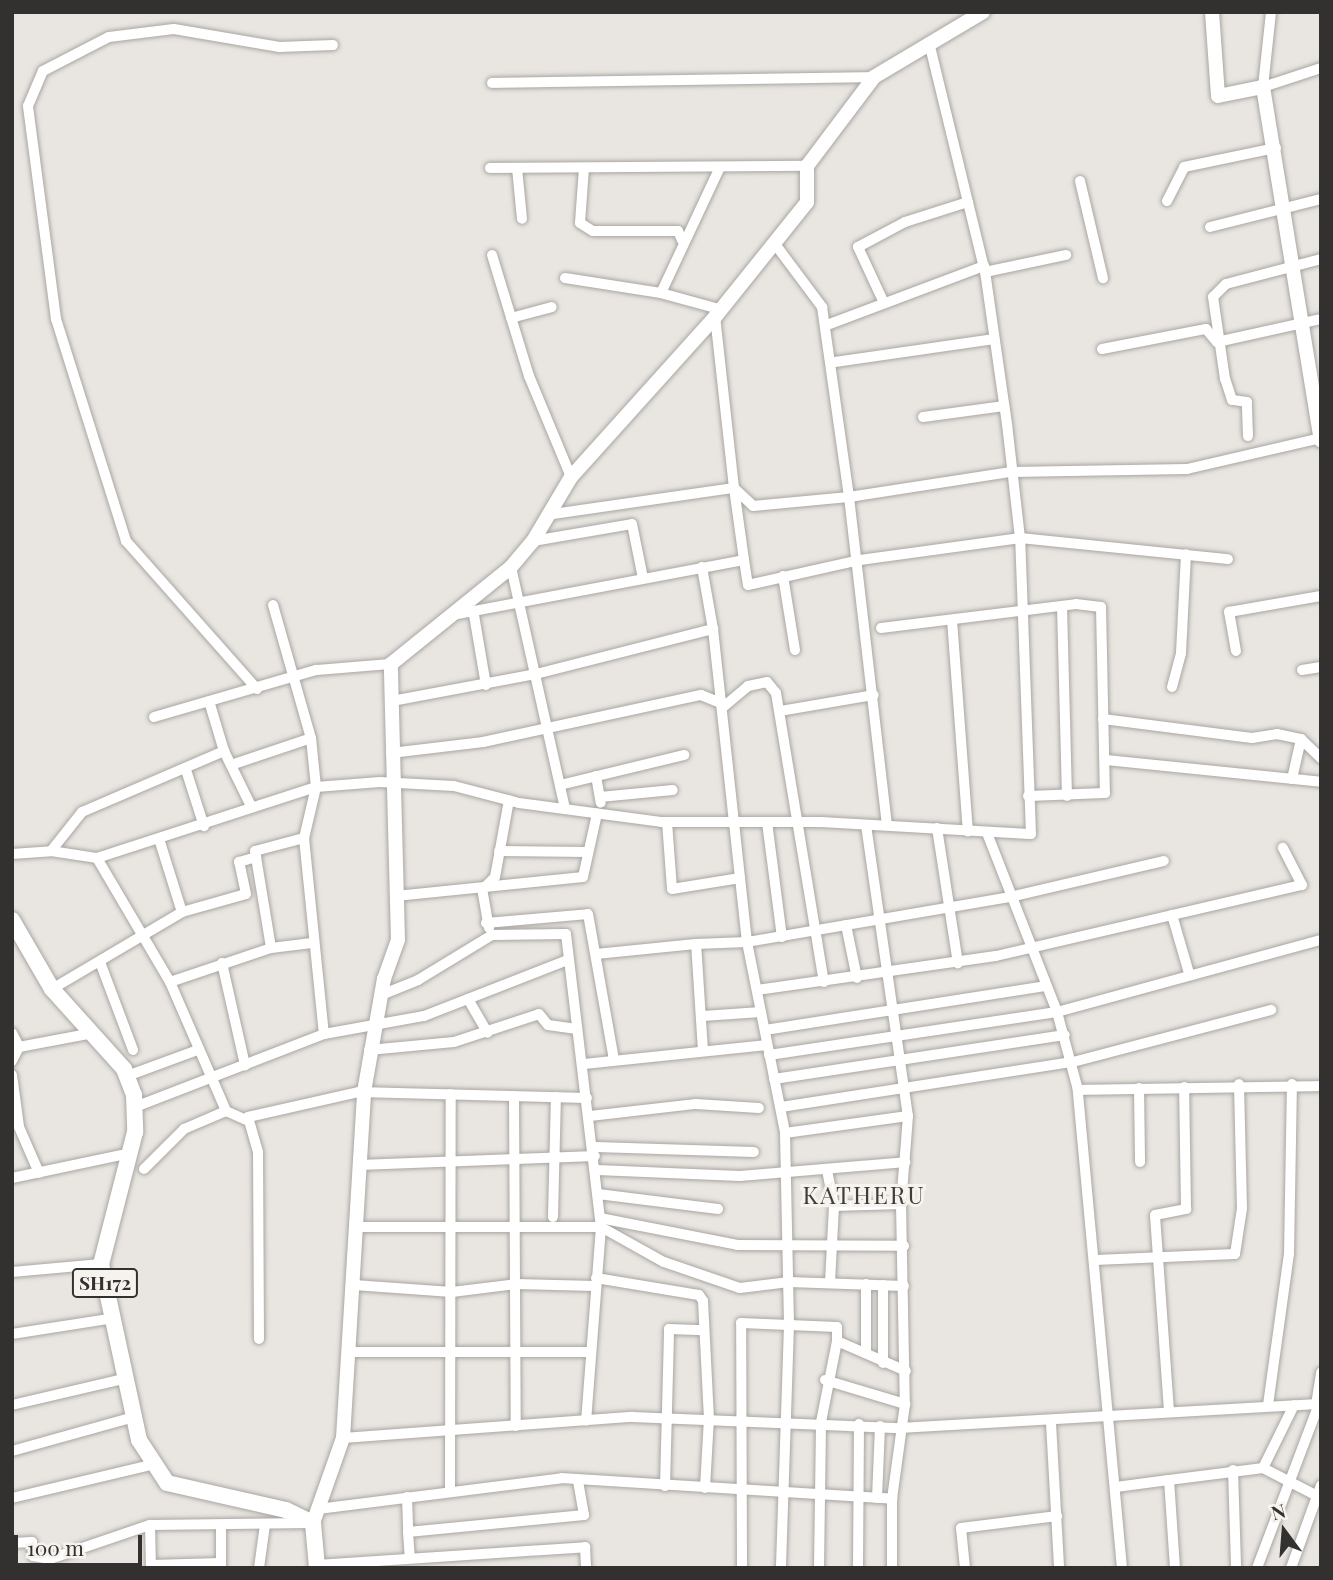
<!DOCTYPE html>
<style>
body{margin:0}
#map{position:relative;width:1333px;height:1580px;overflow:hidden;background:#e9e6e1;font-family:"Playfair Display",serif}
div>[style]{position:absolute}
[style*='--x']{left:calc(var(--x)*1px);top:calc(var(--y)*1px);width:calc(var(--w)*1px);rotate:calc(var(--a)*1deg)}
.roads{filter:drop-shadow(0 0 2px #a9a6a2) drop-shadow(0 0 2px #a9a6a2)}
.minor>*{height:10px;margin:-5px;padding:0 5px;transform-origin:5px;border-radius:5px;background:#fff}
.secondary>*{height:14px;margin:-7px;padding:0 7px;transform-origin:7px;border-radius:7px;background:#fff}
.primary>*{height:16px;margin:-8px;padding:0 8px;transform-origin:8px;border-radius:8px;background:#fff}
span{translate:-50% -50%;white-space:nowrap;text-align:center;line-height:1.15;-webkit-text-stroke:6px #f6f3ef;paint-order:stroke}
.shield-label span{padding:2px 5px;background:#f6f3ef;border:2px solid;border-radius:5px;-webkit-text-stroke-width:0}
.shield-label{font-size:19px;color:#32312f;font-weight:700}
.quarter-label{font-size:24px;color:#403d3a;letter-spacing:2px}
.frame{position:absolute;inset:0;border:14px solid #32312f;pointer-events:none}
.north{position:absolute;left:1249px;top:1496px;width:70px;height:70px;-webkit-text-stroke:5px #f6f3ef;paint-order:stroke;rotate:344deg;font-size:19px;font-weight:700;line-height:28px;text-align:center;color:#32312f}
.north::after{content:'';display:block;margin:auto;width:24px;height:32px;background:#32312f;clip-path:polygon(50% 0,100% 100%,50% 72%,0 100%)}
.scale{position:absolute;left:14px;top:1535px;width:128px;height:32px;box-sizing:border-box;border:4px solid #32312f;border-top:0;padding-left:9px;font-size:21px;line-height:24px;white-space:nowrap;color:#32312f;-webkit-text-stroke:5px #f6f3ef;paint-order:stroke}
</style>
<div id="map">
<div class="roads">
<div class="minor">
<i style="--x:1271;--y:12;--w:75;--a:96.1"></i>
<i style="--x:1263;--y:87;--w:61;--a:-18.1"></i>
<i style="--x:492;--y:83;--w:382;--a:-0.9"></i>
<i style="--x:490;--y:168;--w:317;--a:-0.4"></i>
<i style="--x:517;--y:168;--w:51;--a:84.4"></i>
<i style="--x:584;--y:168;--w:55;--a:94.2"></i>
<i style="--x:580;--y:223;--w:15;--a:32"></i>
<i style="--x:593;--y:231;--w:85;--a:0"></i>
<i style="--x:678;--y:231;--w:10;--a:66"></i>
<i style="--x:1080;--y:181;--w:100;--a:76.7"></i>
<i style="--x:1167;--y:201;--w:38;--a:-63"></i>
<i style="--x:1184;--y:167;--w:94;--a:-11.7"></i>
<i style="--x:1210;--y:227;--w:114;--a:-14.2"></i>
<i style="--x:775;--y:244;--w:79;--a:53.3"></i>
<i style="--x:822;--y:307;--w:192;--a:81.9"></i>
<i style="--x:849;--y:497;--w:164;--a:-8.8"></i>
<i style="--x:1011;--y:472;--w:176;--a:-1"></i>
<i style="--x:1187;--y:469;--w:138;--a:-13"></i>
<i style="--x:492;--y:255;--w:127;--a:73"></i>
<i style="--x:529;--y:376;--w:109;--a:67.4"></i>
<i style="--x:985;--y:272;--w:83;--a:-11.9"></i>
<i style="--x:565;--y:278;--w:97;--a:8.9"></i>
<i style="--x:884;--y:303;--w:62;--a:-114.9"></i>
<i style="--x:858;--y:247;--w:53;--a:-28"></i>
<i style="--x:905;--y:222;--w:66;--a:-17.6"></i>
<i style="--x:719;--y:309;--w:60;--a:-164.6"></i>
<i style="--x:661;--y:293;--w:139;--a:-64.9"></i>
<i style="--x:511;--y:318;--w:42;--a:-15"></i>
<i style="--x:827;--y:325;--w:168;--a:-20.6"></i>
<i style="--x:1102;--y:349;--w:106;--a:-10.9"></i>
<i style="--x:1206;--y:329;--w:17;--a:50"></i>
<i style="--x:1217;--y:342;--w:107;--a:-12.5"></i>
<i style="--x:835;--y:362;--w:161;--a:-8.2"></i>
<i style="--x:923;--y:417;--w:82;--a:-7.7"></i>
<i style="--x:1248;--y:436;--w:34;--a:-92"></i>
<i style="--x:1247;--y:402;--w:15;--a:-172"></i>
<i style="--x:1232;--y:400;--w:22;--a:-108"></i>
<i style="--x:1225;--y:379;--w:83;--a:-98.3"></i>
<i style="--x:1213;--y:297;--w:18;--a:-45"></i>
<i style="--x:1226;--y:284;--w:98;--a:-14.7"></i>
<i style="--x:553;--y:514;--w:183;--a:-8.2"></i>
<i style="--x:734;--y:488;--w:172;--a:-96.3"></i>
<i style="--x:533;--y:541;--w:100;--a:-9.7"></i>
<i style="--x:632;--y:524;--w:55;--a:78.5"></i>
<i style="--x:744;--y:560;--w:25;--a:81"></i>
<i style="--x:748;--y:585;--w:115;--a:-12.6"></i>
<i style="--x:860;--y:560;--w:162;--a:-7.8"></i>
<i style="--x:1020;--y:538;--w:209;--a:5.8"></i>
<i style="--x:511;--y:567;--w:248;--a:77.4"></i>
<i style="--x:783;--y:576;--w:75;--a:80.8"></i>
<i style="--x:273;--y:605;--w:138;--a:74.1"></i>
<i style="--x:311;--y:738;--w:49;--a:84.2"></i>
<i style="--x:316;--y:787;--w:52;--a:103.2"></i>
<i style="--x:304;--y:838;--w:197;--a:84.2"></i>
<i style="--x:1062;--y:606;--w:190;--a:88.5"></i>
<i style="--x:453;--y:615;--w:296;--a:-10.7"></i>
<i style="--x:744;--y:560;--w:73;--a:-97.9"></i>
<i style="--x:734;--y:488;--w:26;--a:43"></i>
<i style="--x:753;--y:506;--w:96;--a:-5.4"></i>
<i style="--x:849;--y:497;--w:330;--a:83.4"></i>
<i style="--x:474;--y:615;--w:71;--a:80.3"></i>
<i style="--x:952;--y:620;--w:212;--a:85.7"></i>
<i style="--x:881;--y:628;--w:196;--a:-7"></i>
<i style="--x:1076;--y:604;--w:25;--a:7"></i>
<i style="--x:1101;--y:607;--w:186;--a:88.8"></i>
<i style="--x:1105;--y:793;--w:77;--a:177.8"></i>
<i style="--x:713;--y:629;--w:74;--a:83.8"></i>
<i style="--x:1236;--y:651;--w:40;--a:-100"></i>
<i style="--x:1229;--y:612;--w:93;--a:-9.9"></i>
<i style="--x:1302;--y:670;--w:19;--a:-9"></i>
<i style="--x:1172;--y:687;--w:35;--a:-75"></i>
<i style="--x:1181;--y:653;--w:99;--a:-87.1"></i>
<i style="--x:257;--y:689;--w:198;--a:-131.5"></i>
<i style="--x:126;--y:541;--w:233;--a:-107.5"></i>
<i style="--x:56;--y:319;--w:215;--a:-97.5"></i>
<i style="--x:28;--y:106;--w:38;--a:-67"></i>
<i style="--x:43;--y:71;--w:74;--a:-27.3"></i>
<i style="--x:109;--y:37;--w:65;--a:-7"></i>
<i style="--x:174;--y:29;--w:107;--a:9.7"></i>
<i style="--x:279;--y:47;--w:54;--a:-2.1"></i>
<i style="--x:209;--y:701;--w:52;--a:73.3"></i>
<i style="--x:392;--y:701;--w:147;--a:-10.6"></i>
<i style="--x:536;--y:674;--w:183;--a:-14.3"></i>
<i style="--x:713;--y:629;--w:63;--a:-100.1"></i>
<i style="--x:722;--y:708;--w:34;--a:-40"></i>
<i style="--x:748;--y:686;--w:19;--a:-12"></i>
<i style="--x:767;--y:682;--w:14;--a:51"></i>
<i style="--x:776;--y:693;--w:293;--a:80.6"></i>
<i style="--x:780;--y:711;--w:95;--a:-9.7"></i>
<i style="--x:154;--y:717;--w:169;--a:-16.2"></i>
<i style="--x:316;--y:670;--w:75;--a:-4.6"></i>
<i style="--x:1103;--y:719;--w:150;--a:7.3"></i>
<i style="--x:1252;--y:738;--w:25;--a:-9"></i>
<i style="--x:1277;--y:734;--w:25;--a:12"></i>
<i style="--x:1301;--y:739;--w:28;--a:44"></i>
<i style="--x:391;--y:753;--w:93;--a:-6.8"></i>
<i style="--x:483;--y:742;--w:223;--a:-12.2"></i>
<i style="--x:701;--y:695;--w:22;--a:22"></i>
<i style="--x:721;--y:703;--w:240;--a:83.8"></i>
<i style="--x:747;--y:942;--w:195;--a:78.7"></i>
<i style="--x:785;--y:1133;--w:192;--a:88.8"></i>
<i style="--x:789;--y:1325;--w:243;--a:91.9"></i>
<i style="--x:1106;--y:760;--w:216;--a:5.8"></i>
<i style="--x:231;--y:765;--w:84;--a:-18.6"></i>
<i style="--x:186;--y:770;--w:59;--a:72.2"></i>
<i style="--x:596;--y:776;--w:27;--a:80"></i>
<i style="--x:1292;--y:779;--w:41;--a:-77.3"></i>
<i style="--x:560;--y:785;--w:128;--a:-13.6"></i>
<i style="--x:600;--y:797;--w:73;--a:-5.5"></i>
<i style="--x:667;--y:822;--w:67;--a:85.7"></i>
<i style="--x:672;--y:889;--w:69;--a:-9.2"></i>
<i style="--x:767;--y:822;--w:116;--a:82.6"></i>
<i style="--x:866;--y:825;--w:294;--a:81.8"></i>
<i style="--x:908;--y:1116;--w:88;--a:94.5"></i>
<i style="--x:901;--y:1204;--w:200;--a:88.9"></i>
<i style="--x:905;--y:1404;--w:96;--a:97.8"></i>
<i style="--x:892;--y:1499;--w:69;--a:90"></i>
<i style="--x:937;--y:828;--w:137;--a:81.2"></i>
<i style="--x:987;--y:833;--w:192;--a:68.6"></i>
<i style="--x:1057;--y:1012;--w:81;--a:74.9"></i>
<i style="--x:160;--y:842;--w:73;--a:72.6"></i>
<i style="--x:51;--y:851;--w:50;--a:-51.5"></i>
<i style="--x:82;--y:812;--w:155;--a:-23.2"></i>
<i style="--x:224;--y:751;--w:61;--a:63.9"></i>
<i style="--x:499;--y:851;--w:89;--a:0.6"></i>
<i style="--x:12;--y:854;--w:39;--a:-4"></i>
<i style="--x:51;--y:851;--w:47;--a:8.7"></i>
<i style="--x:97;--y:858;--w:230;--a:-18"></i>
<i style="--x:316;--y:787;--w:64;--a:-4.5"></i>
<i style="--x:380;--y:782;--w:74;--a:3.1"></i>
<i style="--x:454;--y:786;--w:67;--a:14.7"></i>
<i style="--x:519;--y:803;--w:143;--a:7.6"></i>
<i style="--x:661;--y:822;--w:160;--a:0"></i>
<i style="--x:821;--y:822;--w:210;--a:3.3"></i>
<i style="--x:1031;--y:834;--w:296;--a:-92.1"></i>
<i style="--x:1020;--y:538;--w:115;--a:-96.5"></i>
<i style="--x:1007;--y:424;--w:154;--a:-98.2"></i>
<i style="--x:985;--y:272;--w:236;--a:-103.7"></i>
<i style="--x:256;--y:857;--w:92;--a:80.6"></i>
<i style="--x:97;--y:858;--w:144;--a:59.5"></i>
<i style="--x:170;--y:982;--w:141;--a:66.5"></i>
<i style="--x:226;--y:1111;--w:24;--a:24"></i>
<i style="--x:396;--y:896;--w:188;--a:-5.8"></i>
<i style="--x:583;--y:877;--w:65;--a:-77.5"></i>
<i style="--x:1172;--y:915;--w:60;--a:73.7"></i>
<i style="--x:486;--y:923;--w:102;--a:-5"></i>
<i style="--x:588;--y:914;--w:148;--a:79.9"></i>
<i style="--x:846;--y:925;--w:54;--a:78.3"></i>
<i style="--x:489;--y:928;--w:39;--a:-100"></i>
<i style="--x:482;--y:890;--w:18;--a:-45"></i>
<i style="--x:495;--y:877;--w:78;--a:-79.7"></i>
<i style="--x:596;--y:954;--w:100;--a:-5.7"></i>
<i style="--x:100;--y:962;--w:94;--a:69.4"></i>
<i style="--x:222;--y:963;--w:105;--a:77.3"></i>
<i style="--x:170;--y:982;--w:107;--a:-18.6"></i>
<i style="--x:271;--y:948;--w:39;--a:-7"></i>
<i style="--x:52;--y:989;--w:151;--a:-30.6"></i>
<i style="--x:182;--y:912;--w:66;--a:-15.7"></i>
<i style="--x:246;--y:894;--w:33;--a:-102"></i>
<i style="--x:239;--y:862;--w:18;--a:-16"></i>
<i style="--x:256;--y:857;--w:6;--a:-99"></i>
<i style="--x:255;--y:851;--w:51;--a:-14.9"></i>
<i style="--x:757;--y:990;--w:241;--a:-8.1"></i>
<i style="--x:996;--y:956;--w:314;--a:-13.1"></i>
<i style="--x:1302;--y:885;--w:42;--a:-117.2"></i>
<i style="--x:381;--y:995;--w:40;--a:-22"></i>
<i style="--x:418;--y:980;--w:87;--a:-31.3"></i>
<i style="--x:492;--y:935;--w:74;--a:-0.8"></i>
<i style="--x:566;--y:934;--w:295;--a:83.2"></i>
<i style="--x:601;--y:1227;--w:194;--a:94.4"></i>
<i style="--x:468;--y:999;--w:39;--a:60"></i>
<i style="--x:703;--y:1016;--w:58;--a:-3.9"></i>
<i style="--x:765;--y:1030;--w:285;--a:-8.9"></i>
<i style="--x:12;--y:1033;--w:16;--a:63"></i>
<i style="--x:19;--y:1047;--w:16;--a:117"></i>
<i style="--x:19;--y:1047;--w:70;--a:-10.7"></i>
<i style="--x:369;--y:1050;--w:85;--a:-5.4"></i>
<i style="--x:454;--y:1042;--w:89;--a:-18.2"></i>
<i style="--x:539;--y:1014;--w:14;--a:51"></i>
<i style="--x:548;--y:1025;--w:29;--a:8"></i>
<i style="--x:703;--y:1051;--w:107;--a:-93.7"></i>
<i style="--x:696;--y:944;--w:51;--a:-2.2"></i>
<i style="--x:747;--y:942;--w:267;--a:-9.7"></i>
<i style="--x:1010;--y:897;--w:158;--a:-13.2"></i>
<i style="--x:769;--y:1055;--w:291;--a:-8.5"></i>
<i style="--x:1057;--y:1012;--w:274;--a:-15.3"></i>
<i style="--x:584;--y:1064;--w:184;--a:-5.9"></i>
<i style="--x:12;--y:1075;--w:52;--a:82.3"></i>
<i style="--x:19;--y:1127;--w:50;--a:66.5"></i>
<i style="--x:127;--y:1076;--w:72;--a:-20.2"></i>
<i style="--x:774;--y:1079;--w:294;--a:-8.6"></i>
<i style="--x:1139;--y:1088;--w:74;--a:89.2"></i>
<i style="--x:514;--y:1096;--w:330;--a:89.7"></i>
<i style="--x:135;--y:1107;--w:203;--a:-21.1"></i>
<i style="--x:324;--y:1034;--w:102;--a:-10.2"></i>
<i style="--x:424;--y:1016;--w:155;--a:-21.3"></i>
<i style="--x:781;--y:1107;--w:295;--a:-8.8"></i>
<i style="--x:1073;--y:1062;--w:205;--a:-14.7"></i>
<i style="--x:590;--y:1116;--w:107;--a:-6.5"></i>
<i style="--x:696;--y:1104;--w:63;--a:3.6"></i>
<i style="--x:785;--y:1133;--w:124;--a:-7.9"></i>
<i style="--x:596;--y:1147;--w:158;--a:1.8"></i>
<i style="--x:359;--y:1165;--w:236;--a:-2.2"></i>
<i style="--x:144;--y:1169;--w:57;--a:-45"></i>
<i style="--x:184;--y:1129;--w:46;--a:-23.2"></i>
<i style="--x:597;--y:1170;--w:143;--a:2.4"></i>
<i style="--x:740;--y:1176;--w:166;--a:-4.8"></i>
<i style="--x:827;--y:1170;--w:37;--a:79"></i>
<i style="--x:834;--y:1206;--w:76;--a:93"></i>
<i style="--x:12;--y:1178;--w:122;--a:-11.9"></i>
<i style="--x:598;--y:1194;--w:121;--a:7.1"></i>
<i style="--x:834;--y:1206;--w:67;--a:-1.7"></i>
<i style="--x:553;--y:1217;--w:120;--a:-88.6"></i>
<i style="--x:600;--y:1218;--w:140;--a:11.1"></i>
<i style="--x:737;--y:1245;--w:167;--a:0.3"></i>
<i style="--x:357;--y:1227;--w:244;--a:0"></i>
<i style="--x:601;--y:1227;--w:72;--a:29.1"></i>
<i style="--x:664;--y:1262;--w:80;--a:18.9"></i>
<i style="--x:740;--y:1288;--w:49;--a:-7"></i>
<i style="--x:789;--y:1282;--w:115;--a:2"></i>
<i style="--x:1095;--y:1260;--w:140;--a:-2.5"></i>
<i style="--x:1235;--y:1254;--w:47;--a:-81.3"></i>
<i style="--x:1242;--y:1208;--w:124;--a:-91.4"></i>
<i style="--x:12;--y:1272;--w:89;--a:-5.1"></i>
<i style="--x:596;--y:1278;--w:104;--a:9.4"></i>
<i style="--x:699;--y:1295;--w:7;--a:56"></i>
<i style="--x:703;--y:1301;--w:117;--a:87.1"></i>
<i style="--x:709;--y:1418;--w:70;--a:93.3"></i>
<i style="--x:354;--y:1285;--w:98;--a:4.1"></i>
<i style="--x:452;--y:1292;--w:64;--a:-7.1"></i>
<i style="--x:516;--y:1284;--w:79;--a:1.5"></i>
<i style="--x:12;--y:1334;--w:103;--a:-8.9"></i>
<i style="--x:259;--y:1339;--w:187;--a:-90.3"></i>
<i style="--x:258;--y:1152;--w:36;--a:-106"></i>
<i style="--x:248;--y:1117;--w:114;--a:-12.7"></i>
<i style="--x:359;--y:1092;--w:228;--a:1.5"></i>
<i style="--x:350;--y:1352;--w:240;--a:0"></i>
<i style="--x:866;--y:1353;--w:69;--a:-90"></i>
<i style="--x:883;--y:1363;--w:78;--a:-90"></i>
<i style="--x:825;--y:1380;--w:84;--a:16.7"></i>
<i style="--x:12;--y:1405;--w:118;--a:-13.2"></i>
<i style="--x:1268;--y:1405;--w:152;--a:-82.1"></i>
<i style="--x:1289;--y:1254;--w:170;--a:-89"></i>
<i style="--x:1316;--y:1405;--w:33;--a:-81"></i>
<i style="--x:1169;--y:1411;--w:196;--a:-94.1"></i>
<i style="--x:1155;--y:1215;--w:32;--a:-11"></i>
<i style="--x:1186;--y:1209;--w:122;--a:-90.9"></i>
<i style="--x:1051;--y:1423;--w:145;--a:86.8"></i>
<i style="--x:343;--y:1438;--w:290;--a:-4.2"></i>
<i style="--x:632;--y:1417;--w:268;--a:2.4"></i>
<i style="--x:900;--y:1428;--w:422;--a:-3.3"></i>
<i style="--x:12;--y:1451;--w:127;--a:-15.6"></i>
<i style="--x:1263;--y:1468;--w:70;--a:-63.8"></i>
<i style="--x:1233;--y:1470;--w:98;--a:88.2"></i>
<i style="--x:665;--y:1486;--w:157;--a:-88.5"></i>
<i style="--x:669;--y:1329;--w:35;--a:2"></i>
<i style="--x:1116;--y:1487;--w:53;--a:-7.5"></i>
<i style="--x:450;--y:1491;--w:397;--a:-89.9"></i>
<i style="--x:407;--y:1497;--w:35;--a:88"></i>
<i style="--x:408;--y:1532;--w:177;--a:-5.5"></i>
<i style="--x:584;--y:1515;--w:36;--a:-100"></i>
<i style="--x:12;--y:1498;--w:142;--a:-13.4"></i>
<i style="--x:877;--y:1498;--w:72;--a:-87.6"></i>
<i style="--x:318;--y:1509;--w:246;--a:-7.2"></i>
<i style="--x:562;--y:1478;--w:331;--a:3.6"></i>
<i style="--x:221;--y:1526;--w:42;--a:90"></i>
<i style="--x:408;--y:1532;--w:26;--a:86"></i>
<i style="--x:12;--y:1543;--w:20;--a:-3"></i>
<i style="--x:32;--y:1542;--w:14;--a:86"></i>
<i style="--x:33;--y:1556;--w:17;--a:10"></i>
<i style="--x:151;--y:1565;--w:70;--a:-1.6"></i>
<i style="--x:317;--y:1565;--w:269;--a:-3.8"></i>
<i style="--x:585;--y:1547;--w:21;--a:87"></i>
<i style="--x:47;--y:1568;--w:9;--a:-72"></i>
<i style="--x:50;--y:1559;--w:106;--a:-18.8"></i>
<i style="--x:151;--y:1568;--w:43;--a:-91.3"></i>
<i style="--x:150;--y:1525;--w:160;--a:-0.7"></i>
<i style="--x:259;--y:1568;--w:43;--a:-82.1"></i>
<i style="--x:742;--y:1568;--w:245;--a:-90.2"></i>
<i style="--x:741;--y:1323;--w:96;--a:2.4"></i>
<i style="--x:837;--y:1327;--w:14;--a:90"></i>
<i style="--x:837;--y:1341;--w:75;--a:23.5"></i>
<i style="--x:819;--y:1568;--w:146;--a:-89.2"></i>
<i style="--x:821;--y:1422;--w:83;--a:-78.8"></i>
<i style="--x:858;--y:1568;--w:144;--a:-89.6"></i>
<i style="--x:965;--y:1568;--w:40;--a:-95.7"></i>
<i style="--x:961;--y:1528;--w:97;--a:-7.1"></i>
<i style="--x:1122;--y:1568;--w:480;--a:-95.3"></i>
<i style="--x:1078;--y:1090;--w:243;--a:-0.9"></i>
<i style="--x:1175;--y:1568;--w:88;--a:-93.9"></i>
<i style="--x:1169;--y:1480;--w:95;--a:-7.3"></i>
<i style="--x:1263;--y:1468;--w:65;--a:27.3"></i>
<i style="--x:1257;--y:1568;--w:175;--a:-69.3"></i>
<i style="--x:1291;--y:1568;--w:88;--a:-70.1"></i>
</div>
<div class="secondary">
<i style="--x:1212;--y:12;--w:84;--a:85.9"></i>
<i style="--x:1218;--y:96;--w:46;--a:-11.3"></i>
<i style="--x:1263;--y:87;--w:358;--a:80.7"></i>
<i style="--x:313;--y:1523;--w:90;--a:-70.6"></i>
<i style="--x:343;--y:1438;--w:347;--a:-86.5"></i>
<i style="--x:364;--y:1092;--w:115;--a:-80"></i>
<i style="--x:384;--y:979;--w:41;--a:-70.3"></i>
<i style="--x:398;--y:940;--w:276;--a:-91.5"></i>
<i style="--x:391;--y:664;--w:154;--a:-38.9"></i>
<i style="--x:511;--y:567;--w:34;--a:-50"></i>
<i style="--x:533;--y:541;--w:74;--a:-59.3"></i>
<i style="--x:571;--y:477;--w:215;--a:-48"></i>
<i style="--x:715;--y:317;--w:147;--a:-51.3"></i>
<i style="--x:807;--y:202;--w:36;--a:-90"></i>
<i style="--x:807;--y:166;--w:111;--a:-53"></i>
<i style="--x:874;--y:77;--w:127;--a:-30.8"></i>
</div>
<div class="primary">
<i style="--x:12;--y:920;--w:80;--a:59.9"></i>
<i style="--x:52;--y:989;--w:108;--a:48"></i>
<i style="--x:124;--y:1069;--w:28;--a:69"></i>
<i style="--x:134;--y:1095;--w:37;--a:88"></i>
<i style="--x:135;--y:1132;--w:136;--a:104.4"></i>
<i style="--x:101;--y:1264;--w:180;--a:77.8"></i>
<i style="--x:139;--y:1440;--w:51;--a:56.9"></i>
<i style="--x:167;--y:1483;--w:122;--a:12.8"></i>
<i style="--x:286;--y:1510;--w:30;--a:26"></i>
<i style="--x:313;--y:1523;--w:45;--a:84.9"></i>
</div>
</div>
<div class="shield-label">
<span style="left:105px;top:1283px">SH172</span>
</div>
<div class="quarter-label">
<span style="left:864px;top:1195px">KATHERU</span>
</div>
<div class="frame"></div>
<div class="north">N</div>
<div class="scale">100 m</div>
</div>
